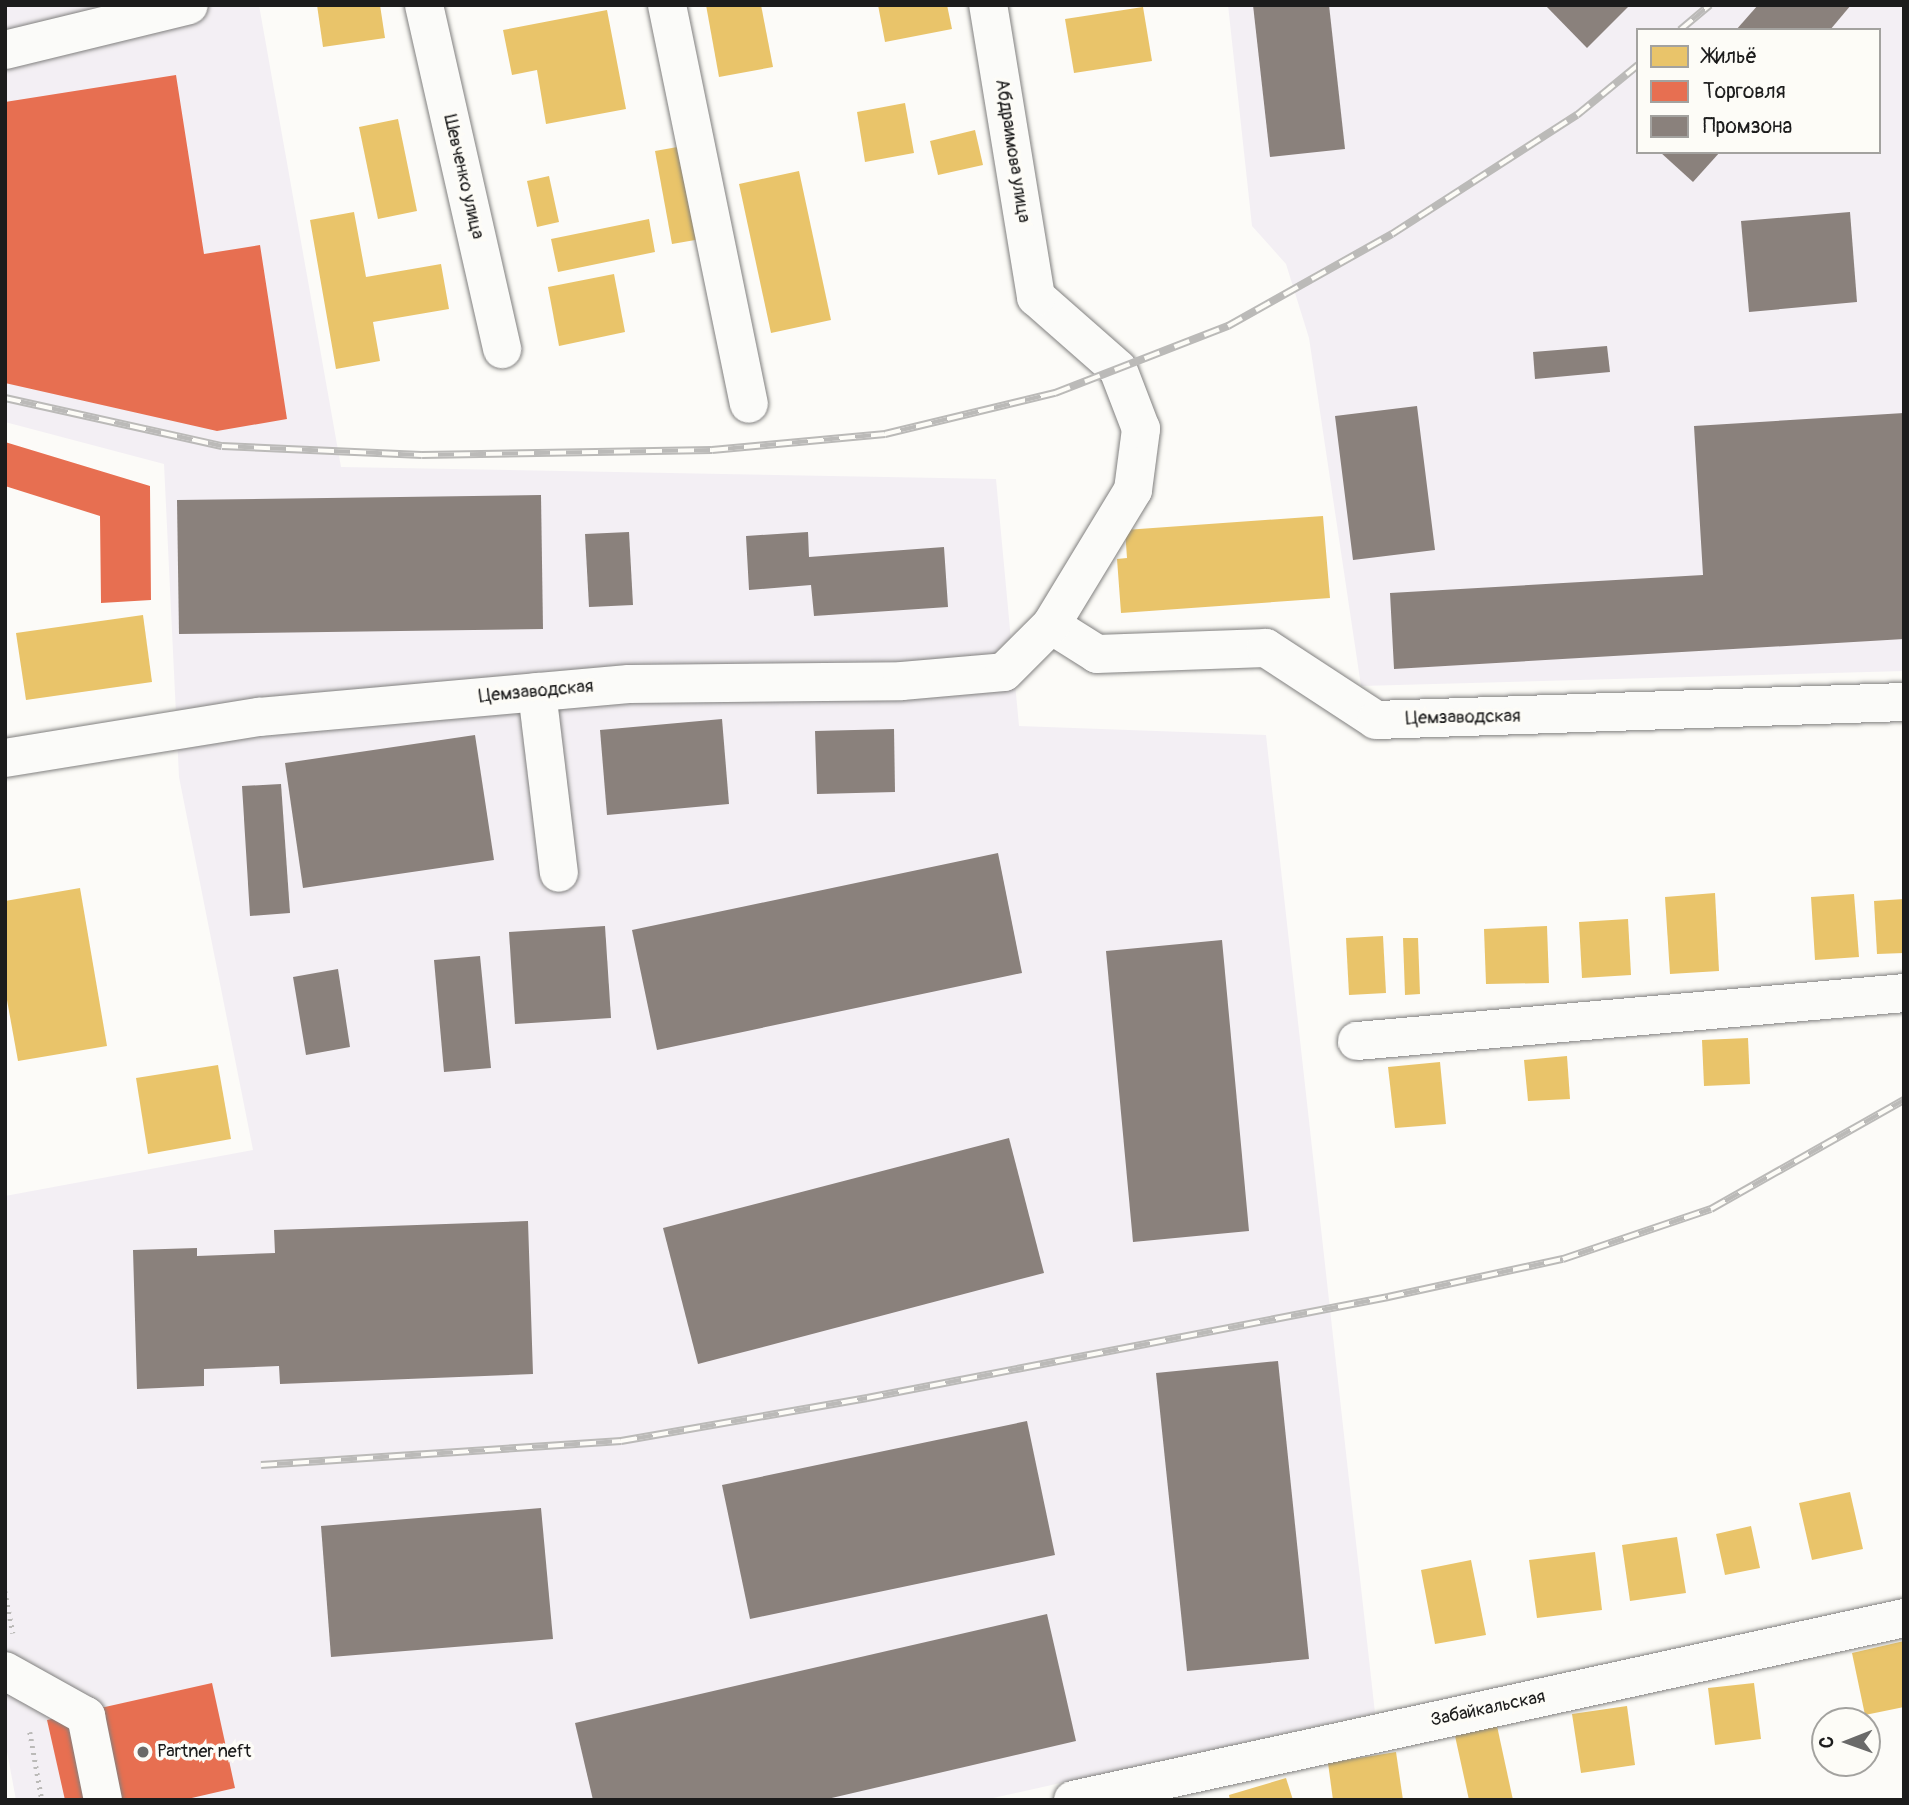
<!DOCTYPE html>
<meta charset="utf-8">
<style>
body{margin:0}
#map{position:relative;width:1909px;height:1805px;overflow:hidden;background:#fcfbf8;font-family:Pangolin,sans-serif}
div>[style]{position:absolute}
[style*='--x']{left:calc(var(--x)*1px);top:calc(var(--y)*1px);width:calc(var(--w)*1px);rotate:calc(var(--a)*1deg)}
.built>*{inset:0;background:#f3eff4}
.homes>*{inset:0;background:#e9c46a}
.shops>*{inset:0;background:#e76f51}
.industry>*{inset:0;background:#8a817c}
.path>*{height:4.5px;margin-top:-2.25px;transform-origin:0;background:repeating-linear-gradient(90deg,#bbbab8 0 2px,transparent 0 7px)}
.roads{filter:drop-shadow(0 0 2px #81807f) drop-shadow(0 0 2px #81807f)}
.minor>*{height:38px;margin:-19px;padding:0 19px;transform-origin:19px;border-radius:19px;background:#fbfbf9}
.rail>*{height:8px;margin-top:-4px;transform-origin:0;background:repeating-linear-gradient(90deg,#fdfcf7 0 16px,#bbbab8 0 32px);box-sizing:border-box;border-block:2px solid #bbbab8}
.dots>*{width:19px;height:19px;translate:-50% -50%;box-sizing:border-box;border:4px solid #fdfcf7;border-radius:50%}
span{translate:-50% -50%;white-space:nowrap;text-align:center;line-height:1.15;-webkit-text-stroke:7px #fdfcf7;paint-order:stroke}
.street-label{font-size:18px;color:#1c1c1c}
.poi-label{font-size:18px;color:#1c1c1c}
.left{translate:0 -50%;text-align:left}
.frame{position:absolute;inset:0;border:7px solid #1c1c1c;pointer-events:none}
.legend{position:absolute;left:1636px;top:28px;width:245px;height:126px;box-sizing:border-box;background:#fdfcf7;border:2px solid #a3a29f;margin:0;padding:9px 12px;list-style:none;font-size:21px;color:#1c1c1c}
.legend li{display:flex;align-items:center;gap:14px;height:35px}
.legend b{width:35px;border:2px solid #a3a29f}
.north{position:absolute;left:1811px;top:1707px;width:70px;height:70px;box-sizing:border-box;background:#fdfcf7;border:2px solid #a3a29f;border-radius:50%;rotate:269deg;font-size:19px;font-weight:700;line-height:28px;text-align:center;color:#1c1c1c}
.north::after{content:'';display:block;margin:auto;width:24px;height:32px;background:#6a6a69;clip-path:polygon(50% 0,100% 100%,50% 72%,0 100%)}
</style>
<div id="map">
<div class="built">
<i style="clip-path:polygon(5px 5px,259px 5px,341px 467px,996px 479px,1019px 726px,1266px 735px,1375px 1713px,984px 1800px,16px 1800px,5px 1741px,5px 1196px,253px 1150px,179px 777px,164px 464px,5px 422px)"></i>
<i style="clip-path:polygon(evenodd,1228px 5px,1904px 5px,1904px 671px,1361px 686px,1309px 338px,1286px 264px,1252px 226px,1228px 5px,1638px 30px,1879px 30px,1879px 152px,1638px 152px,1638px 30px)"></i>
</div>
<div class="homes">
<i style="clip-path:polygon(317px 5px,380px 5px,385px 38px,323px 47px)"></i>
<i style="clip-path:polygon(706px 5px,761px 5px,773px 67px,719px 77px)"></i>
<i style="clip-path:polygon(878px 5px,947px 5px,952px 29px,885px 42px)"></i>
<i style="clip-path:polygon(1143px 7px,1152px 61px,1074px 73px,1065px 19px)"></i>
<i style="clip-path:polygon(607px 10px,626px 109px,546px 124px,537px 70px,512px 75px,503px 30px)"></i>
<i style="clip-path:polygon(905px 103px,914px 153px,865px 162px,857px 112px)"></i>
<i style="clip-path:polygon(398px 119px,417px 211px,378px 219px,359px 127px)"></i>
<i style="clip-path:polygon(975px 130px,983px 165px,938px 175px,930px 141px)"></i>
<i style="clip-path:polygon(683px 146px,701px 239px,672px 244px,655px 151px)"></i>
<i style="clip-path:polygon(799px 171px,831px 320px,771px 333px,739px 184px)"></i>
<i style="clip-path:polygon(549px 176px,559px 222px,537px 227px,527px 181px)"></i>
<i style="clip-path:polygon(354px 212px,366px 277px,441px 264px,449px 309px,373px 322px,380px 361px,336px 369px,310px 220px)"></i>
<i style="clip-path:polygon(649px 219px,655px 252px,558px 272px,551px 239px)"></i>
<i style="clip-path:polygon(614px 274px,625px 332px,559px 346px,548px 287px)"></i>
<i style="clip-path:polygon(1323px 516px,1330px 598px,1121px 613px,1117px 559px,1127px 558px,1125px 530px)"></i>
<i style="clip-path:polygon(143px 615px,152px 682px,26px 700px,16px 633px)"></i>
<i style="clip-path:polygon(80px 888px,107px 1046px,18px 1061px,5px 989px,5px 901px)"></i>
<i style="clip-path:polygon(1715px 893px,1719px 971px,1670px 974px,1665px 897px)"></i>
<i style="clip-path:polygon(1854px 894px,1859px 957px,1815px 960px,1811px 897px)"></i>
<i style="clip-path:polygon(1904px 899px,1904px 953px,1877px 954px,1874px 901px)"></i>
<i style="clip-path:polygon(1628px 919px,1631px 975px,1582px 978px,1579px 922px)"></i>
<i style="clip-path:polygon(1547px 926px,1549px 983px,1486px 984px,1484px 929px)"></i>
<i style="clip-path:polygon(1383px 936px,1386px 993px,1349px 995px,1346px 938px)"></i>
<i style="clip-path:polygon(1403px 938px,1418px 938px,1420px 994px,1405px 995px)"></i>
<i style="clip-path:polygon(1748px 1038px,1750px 1084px,1704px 1086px,1702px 1040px)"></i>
<i style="clip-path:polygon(1567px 1056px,1570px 1099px,1528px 1101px,1524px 1060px)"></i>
<i style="clip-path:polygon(1440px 1062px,1446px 1124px,1395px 1128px,1388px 1067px)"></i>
<i style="clip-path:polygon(218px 1065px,231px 1139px,148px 1154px,136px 1078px)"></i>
<i style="clip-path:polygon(1850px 1492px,1863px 1549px,1812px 1560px,1799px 1503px)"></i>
<i style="clip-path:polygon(1751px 1526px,1760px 1568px,1725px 1575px,1716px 1534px)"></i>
<i style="clip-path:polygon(1677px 1537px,1686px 1593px,1630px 1601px,1622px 1545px)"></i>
<i style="clip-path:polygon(1595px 1552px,1602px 1610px,1537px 1618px,1529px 1560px)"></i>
<i style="clip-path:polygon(1471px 1560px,1486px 1635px,1435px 1644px,1421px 1570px)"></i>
<i style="clip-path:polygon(1904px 1641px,1904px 1707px,1865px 1715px,1852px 1653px)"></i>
<i style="clip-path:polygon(1754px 1683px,1761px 1739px,1715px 1745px,1708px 1688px)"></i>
<i style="clip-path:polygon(1627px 1706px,1635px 1765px,1581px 1773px,1572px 1714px)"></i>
<i style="clip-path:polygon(1497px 1726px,1513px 1800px,1469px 1800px,1455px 1736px)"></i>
<i style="clip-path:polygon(1396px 1752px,1403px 1800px,1333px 1800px,1328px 1763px)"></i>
<i style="clip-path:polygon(1286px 1778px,1293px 1800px,1230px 1800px,1229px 1795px)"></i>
</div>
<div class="shops">
<i style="clip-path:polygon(176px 75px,204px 254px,260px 245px,287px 419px,217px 431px,5px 383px,5px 102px)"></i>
<i style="clip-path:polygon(5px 442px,150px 486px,151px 600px,101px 603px,100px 516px,5px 486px)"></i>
<i style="clip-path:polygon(212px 1683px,235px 1788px,183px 1800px,65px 1800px,47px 1720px)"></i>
</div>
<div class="industry">
<i style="clip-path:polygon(1253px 5px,1329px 5px,1345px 149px,1270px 157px)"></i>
<i style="clip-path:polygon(1545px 5px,1630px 5px,1587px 48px)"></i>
<i style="clip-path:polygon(1758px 5px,1851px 5px,1830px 30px,1736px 30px)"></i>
<i style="clip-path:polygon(1660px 152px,1720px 152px,1693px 182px)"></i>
<i style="clip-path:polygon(1850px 212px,1857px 302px,1749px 312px,1741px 221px)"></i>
<i style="clip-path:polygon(1607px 346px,1610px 372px,1535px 379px,1533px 352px)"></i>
<i style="clip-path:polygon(1417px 406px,1435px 550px,1353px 560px,1335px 416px)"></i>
<i style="clip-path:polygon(1904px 413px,1904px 639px,1394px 669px,1390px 593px,1703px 575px,1694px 426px)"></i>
<i style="clip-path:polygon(541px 495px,543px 629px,179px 634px,177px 500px)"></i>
<i style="clip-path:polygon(629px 532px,633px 605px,589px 607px,585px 534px)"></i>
<i style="clip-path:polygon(808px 532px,809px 557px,944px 547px,948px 607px,814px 616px,811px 585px,749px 590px,746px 536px)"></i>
<i style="clip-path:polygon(722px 719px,729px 804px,607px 815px,600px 730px)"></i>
<i style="clip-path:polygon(894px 729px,895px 792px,817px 794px,815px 731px)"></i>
<i style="clip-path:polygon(475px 735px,494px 860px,303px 888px,285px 763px)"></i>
<i style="clip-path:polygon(281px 784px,290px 913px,250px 916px,242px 786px)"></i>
<i style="clip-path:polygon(998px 853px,1022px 973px,657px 1050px,632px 930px)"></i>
<i style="clip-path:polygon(605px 926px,611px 1018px,515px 1024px,509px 932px)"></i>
<i style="clip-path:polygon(1222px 940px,1249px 1231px,1133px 1242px,1106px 951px)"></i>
<i style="clip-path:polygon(480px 956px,491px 1068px,444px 1072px,434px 960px)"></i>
<i style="clip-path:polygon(338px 969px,350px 1047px,306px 1055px,293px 977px)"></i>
<i style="clip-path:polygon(1009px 1138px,1044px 1273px,698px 1364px,663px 1228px)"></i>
<i style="clip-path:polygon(528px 1221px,533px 1374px,280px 1384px,279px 1366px,204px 1369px,204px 1386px,137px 1389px,133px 1250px,197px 1248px,197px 1256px,275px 1253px,274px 1230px)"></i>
<i style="clip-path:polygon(1278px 1361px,1309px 1659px,1187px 1671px,1156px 1373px)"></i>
<i style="clip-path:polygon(1027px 1421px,1055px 1555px,750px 1619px,722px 1485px)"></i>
<i style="clip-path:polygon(541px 1508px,553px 1639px,331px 1657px,321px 1526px)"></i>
<i style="clip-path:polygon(1047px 1614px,1076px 1741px,823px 1800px,593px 1800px,575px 1723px)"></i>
</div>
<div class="path">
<i style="--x:5;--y:1591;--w:43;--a:79.2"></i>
<i style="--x:30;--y:1732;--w:69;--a:80"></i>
</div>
<div class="roads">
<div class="minor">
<i style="--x:424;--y:5;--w:353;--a:77.2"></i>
<i style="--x:667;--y:5;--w:407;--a:78.4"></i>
<i style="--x:5;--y:50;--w:189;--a:-13.7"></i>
<i style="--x:1051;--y:625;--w:54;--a:32.2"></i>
<i style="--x:1097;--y:654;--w:169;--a:-2"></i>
<i style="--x:1266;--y:648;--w:131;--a:33.2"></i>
<i style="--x:1376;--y:720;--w:528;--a:-1.95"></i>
<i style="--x:537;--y:692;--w:182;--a:83.1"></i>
<i style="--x:5;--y:758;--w:257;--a:-9.2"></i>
<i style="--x:259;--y:717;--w:371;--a:-5.1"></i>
<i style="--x:629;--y:684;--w:273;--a:-0.6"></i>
<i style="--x:902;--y:681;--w:102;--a:-5"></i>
<i style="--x:1004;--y:672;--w:66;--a:-45"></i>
<i style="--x:1051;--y:625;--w:158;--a:-58.7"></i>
<i style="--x:1133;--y:490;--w:62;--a:-82.5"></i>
<i style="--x:1141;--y:429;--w:64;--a:-111"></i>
<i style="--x:1118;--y:369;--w:109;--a:-138.7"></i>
<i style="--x:1036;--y:297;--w:296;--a:-99.3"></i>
<i style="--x:1357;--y:1041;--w:549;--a:-5.01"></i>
<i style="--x:5;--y:1671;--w:93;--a:29.1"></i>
<i style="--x:86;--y:1716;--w:86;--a:78.6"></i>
<i style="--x:1073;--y:1800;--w:851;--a:-12.35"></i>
</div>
</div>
<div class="rail">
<i style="--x:1680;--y:30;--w:39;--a:-40"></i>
<i style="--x:5;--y:398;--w:222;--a:12.5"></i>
<i style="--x:222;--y:446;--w:200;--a:2.6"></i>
<i style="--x:422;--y:455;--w:290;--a:-1"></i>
<i style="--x:712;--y:450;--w:174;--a:-5.3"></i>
<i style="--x:885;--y:434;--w:175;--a:-13.6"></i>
<i style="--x:1055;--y:393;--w:186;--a:-21.2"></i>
<i style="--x:1228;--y:326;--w:188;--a:-29.3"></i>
<i style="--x:1392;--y:234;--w:220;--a:-32.8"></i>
<i style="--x:1577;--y:115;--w:79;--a:-39.3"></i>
<i style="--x:261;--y:1465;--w:361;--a:-3.8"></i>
<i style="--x:621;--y:1441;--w:250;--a:-9.9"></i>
<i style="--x:867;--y:1398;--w:531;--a:-10.97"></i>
<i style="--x:1388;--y:1297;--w:179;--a:-12.3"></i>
<i style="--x:1563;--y:1259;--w:156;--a:-18.7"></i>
<i style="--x:1711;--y:1209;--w:222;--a:-29.5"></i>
</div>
<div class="dots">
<i style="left:143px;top:1752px;background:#6a6a69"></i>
</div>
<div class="street-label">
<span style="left:1012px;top:151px;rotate:81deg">Абдраимова улица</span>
<span style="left:463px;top:177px;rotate:77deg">Шевченко улица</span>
<span style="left:536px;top:692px;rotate:-5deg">Цемзаводская</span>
<span style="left:1463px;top:718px;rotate:-1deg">Цемзаводская</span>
<span style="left:1488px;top:1709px;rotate:-12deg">Забайкальская</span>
</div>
<div class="poi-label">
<span class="left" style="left:157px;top:1752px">Partner neft</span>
</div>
<div class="frame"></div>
<ul class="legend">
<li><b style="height:19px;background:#e9c46a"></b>Жильё</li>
<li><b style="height:19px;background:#e76f51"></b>Торговля</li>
<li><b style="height:19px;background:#8a817c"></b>Промзона</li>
</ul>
<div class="north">С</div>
</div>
